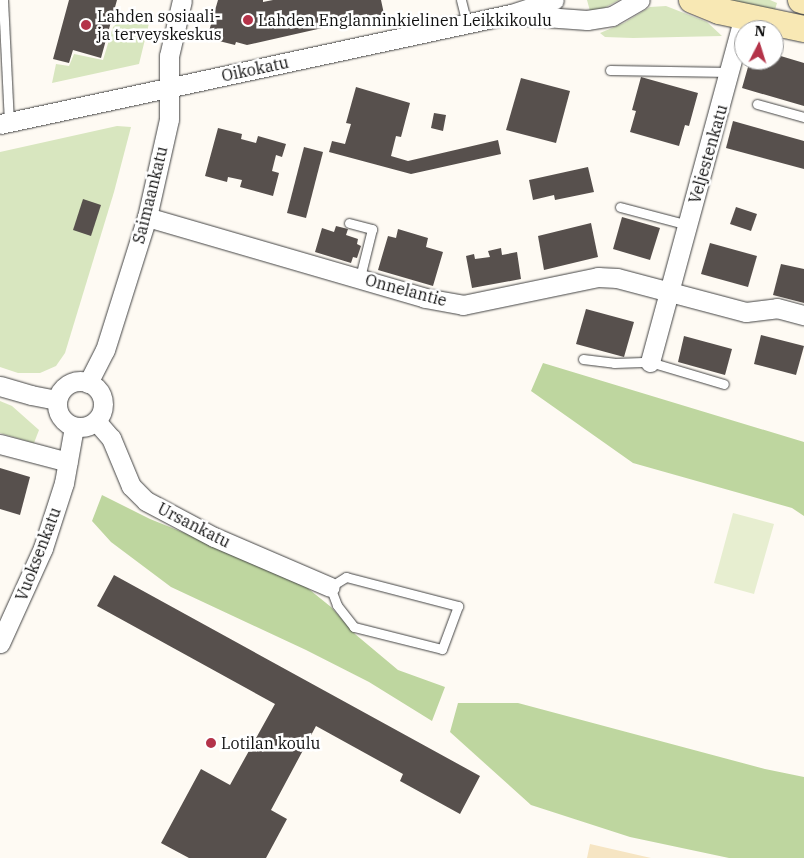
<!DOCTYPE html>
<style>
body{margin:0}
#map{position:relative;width:804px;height:858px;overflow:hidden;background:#fefaf3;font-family:"IBM Plex Serif",serif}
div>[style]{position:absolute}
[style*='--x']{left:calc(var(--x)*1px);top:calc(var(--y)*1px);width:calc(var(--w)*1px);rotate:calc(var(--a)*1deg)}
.green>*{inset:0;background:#d8e6bf}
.forest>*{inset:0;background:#bed69f}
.sand>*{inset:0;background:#f6e5c3}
.pitch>*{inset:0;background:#e7eed0}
.building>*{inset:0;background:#57504d}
.roads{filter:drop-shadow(0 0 1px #434343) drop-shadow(0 0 1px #434343)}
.lane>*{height:9px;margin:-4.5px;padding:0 4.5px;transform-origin:4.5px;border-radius:4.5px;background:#fff}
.street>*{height:19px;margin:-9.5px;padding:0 9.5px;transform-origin:9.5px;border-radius:9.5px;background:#fff}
.street>.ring{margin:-9.5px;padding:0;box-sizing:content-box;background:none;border:19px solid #fff;border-radius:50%}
.secondary>*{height:26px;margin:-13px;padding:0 13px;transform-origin:13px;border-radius:13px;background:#f8e8b4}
.dots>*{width:14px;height:14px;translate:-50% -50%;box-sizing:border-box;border:2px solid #fff;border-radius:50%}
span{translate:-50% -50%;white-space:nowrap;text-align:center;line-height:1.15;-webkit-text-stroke:5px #fff;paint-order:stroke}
.poi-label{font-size:16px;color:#101010}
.left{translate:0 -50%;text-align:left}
.street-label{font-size:16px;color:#101010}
.north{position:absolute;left:734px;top:20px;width:50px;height:50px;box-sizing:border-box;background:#fff;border:1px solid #9f9f9f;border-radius:50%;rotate:5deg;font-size:14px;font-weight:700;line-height:20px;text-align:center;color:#101010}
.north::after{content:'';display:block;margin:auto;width:18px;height:22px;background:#b43349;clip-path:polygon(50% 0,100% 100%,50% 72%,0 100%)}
</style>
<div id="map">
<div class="green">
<i style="clip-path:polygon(587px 0,619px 0,604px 8px,590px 11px)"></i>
<i style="clip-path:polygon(720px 0,770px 0,777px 3px,774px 13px)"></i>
<i style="clip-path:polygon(666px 6px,707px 22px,722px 36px,633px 38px,605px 37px,600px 33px,624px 23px,650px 7px)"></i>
<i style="clip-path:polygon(125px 16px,149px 23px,139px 64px,52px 83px,56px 64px,69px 66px,74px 54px,103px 60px,113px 27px)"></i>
<i style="clip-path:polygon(117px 126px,131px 127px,114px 192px,65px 353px,56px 366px,40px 373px,18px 373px,0 367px,0 152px)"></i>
<i style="clip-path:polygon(0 401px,12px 406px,39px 430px,34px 443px,0 433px)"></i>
</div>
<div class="forest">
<i style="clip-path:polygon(543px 363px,804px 442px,804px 516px,792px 508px,633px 463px,531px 391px)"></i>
<i style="clip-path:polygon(102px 495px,150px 519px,239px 555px,305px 586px,331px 607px,355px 634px,398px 670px,445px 687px,432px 721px,369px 682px,306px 650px,171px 587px,111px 542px,92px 521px)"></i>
<i style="clip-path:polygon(458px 703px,518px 703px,765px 769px,804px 777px,804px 858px,729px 858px,630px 837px,531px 805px,450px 732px)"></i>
</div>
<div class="sand">
<i style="clip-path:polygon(590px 844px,651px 858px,587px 858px)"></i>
</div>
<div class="pitch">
<i style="clip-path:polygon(733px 513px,774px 524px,754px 594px,714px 583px)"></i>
</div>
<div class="building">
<i style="clip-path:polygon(69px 0,117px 0,101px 58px,73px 50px,69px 63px,53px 59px)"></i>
<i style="clip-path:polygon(218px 0,263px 0,263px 2px,273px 0,381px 0,384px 14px,247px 45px,236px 42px,235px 45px,207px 38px)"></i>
<i style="clip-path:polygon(774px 54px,804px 63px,804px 106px,742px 88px,750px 60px,774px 60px)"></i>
<i style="clip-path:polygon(641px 77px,698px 93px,689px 126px,685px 125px,679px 146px,630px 132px,636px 111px,632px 110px)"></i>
<i style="clip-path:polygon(521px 78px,570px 91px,556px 143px,506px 130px)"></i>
<i style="clip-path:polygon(356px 87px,410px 103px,401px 137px,396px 136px,391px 156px,408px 161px,498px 140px,501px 154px,411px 174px,329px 152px,332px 141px,345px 144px,351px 124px,346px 123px)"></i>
<i style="clip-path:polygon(434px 113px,446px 115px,443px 131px,431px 128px)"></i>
<i style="clip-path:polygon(733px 121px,804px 141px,804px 169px,726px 148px)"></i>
<i style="clip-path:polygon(218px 128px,242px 134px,241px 139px,256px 143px,258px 136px,286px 144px,282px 157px,276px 155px,272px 171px,279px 173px,273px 196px,240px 187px,242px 180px,228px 177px,227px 182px,205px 176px)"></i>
<i style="clip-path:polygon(304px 147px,323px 152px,306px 218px,287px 213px)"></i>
<i style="clip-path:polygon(588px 167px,594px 192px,555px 200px,554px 195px,533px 200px,529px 180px)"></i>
<i style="clip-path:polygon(83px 199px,101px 205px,91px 236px,73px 230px)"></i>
<i style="clip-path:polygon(736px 207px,757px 214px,751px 231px,730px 224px)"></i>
<i style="clip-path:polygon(622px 217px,660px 228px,650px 260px,613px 249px)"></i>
<i style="clip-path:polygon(591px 223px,598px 257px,544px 270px,538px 236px)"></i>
<i style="clip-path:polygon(336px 226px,348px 229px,346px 235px,358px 239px,357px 244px,361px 246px,357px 258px,353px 257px,351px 263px,315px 252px,322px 228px,334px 232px)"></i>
<i style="clip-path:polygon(398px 229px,428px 238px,426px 247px,443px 252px,433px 286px,378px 270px,388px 236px,396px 238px)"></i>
<i style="clip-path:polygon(710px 243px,757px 256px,748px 287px,701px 274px)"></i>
<i style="clip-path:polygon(501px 248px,502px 255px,517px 252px,521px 279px,472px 288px,466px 256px,474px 254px,475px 259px,490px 257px,488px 251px)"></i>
<i style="clip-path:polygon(781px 264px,804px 269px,804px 303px,773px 295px)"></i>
<i style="clip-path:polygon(586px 309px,634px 322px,624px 357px,576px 344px)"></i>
<i style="clip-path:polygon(761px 335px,804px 346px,796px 375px,754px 364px)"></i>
<i style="clip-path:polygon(684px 336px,732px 349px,725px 375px,678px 362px)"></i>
<i style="clip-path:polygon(0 468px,30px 477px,20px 515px,0 509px)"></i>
<i style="clip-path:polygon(114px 575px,480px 776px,460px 814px,400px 781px,403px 774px,316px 726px,271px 810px,287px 819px,266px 858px,189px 858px,161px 843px,201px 769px,230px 785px,275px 704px,97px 606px)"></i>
</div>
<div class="roads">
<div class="lane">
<i style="--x:3;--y:0;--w:122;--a:87.2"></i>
<i style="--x:461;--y:0;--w:25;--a:76"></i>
<i style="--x:610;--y:70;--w:119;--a:1"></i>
<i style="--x:757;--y:104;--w:49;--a:15.5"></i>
<i style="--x:620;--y:207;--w:70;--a:14.8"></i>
<i style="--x:349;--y:223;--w:24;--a:15"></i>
<i style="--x:372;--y:229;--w:49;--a:104"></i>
<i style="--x:583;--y:359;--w:31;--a:7"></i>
<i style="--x:614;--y:363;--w:36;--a:-2"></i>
<i style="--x:650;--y:362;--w:77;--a:16.6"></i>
<i style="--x:346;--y:577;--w:116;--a:14.5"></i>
<i style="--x:458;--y:606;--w:46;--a:110.4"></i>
<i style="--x:442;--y:649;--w:91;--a:-166"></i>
<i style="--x:354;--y:627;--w:28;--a:-128"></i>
<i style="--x:337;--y:605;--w:19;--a:-111"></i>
<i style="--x:330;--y:587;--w:19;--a:-32"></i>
</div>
<div class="street">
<i style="--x:517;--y:15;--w:70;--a:4.1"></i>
<i style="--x:587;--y:20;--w:25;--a:-9"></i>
<i style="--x:612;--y:16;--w:32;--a:-30"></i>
<i style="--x:0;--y:124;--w:523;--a:-12.15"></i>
<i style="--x:511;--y:14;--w:45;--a:-18"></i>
<i style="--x:147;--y:217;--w:290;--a:16.2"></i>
<i style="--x:425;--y:298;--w:39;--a:10"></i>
<i style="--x:463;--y:305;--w:138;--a:-11.7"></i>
<i style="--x:598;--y:277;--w:19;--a:3"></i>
<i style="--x:617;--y:278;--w:133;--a:14.8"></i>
<i style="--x:746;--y:312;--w:31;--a:-7"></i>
<i style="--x:777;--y:308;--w:28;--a:15"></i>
<i style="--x:650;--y:362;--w:358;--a:-74.8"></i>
<i class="ring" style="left:57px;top:381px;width:27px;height:27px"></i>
<i style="--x:88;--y:383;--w:37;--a:-63"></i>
<i style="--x:105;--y:350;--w:139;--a:-72.5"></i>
<i style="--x:147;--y:217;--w:100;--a:-77.3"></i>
<i style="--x:169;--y:119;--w:63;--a:-90"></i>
<i style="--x:169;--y:56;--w:57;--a:-76.9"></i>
<i style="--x:0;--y:386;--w:32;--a:16"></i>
<i style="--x:31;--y:395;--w:26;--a:11"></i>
<i style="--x:96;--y:421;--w:23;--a:49"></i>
<i style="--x:111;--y:438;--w:52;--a:67.4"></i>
<i style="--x:131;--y:486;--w:21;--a:45"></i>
<i style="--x:146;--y:501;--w:77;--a:27.9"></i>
<i style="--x:214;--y:537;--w:126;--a:23.3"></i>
<i style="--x:0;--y:444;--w:70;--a:14.8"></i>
<i style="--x:0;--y:643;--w:104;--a:-65.6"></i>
<i style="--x:43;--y:548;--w:68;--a:-72.1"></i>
<i style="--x:64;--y:483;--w:57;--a:-79.9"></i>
</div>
<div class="secondary">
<i style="--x:692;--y:0;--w:29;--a:22"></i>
<i style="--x:719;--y:11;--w:87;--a:12"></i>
<i style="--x:801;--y:0;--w:3;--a:18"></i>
</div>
</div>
<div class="dots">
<i style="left:248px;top:20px;background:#b43349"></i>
<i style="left:86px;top:25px;background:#b43349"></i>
<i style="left:211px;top:743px;background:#b43349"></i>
</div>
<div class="poi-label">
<span class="left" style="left:97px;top:25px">Lahden sosiaali-<br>ja terveyskeskus</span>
<span class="left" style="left:258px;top:20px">Lahden Englanninkielinen Leikkikoulu</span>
<span class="left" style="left:221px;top:743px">Lotilan koulu</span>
</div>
<div class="street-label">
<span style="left:255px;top:69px;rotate:-12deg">Oikokatu</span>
<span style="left:708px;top:154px;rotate:-74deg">Veljestenkatu</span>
<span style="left:150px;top:195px;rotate:-76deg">Saimaankatu</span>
<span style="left:406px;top:290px;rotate:15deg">Onnelantie</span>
<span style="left:194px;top:525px;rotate:27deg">Ursankatu</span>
<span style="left:38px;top:554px;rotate:-69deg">Vuoksenkatu</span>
</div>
<div class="north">N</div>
</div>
